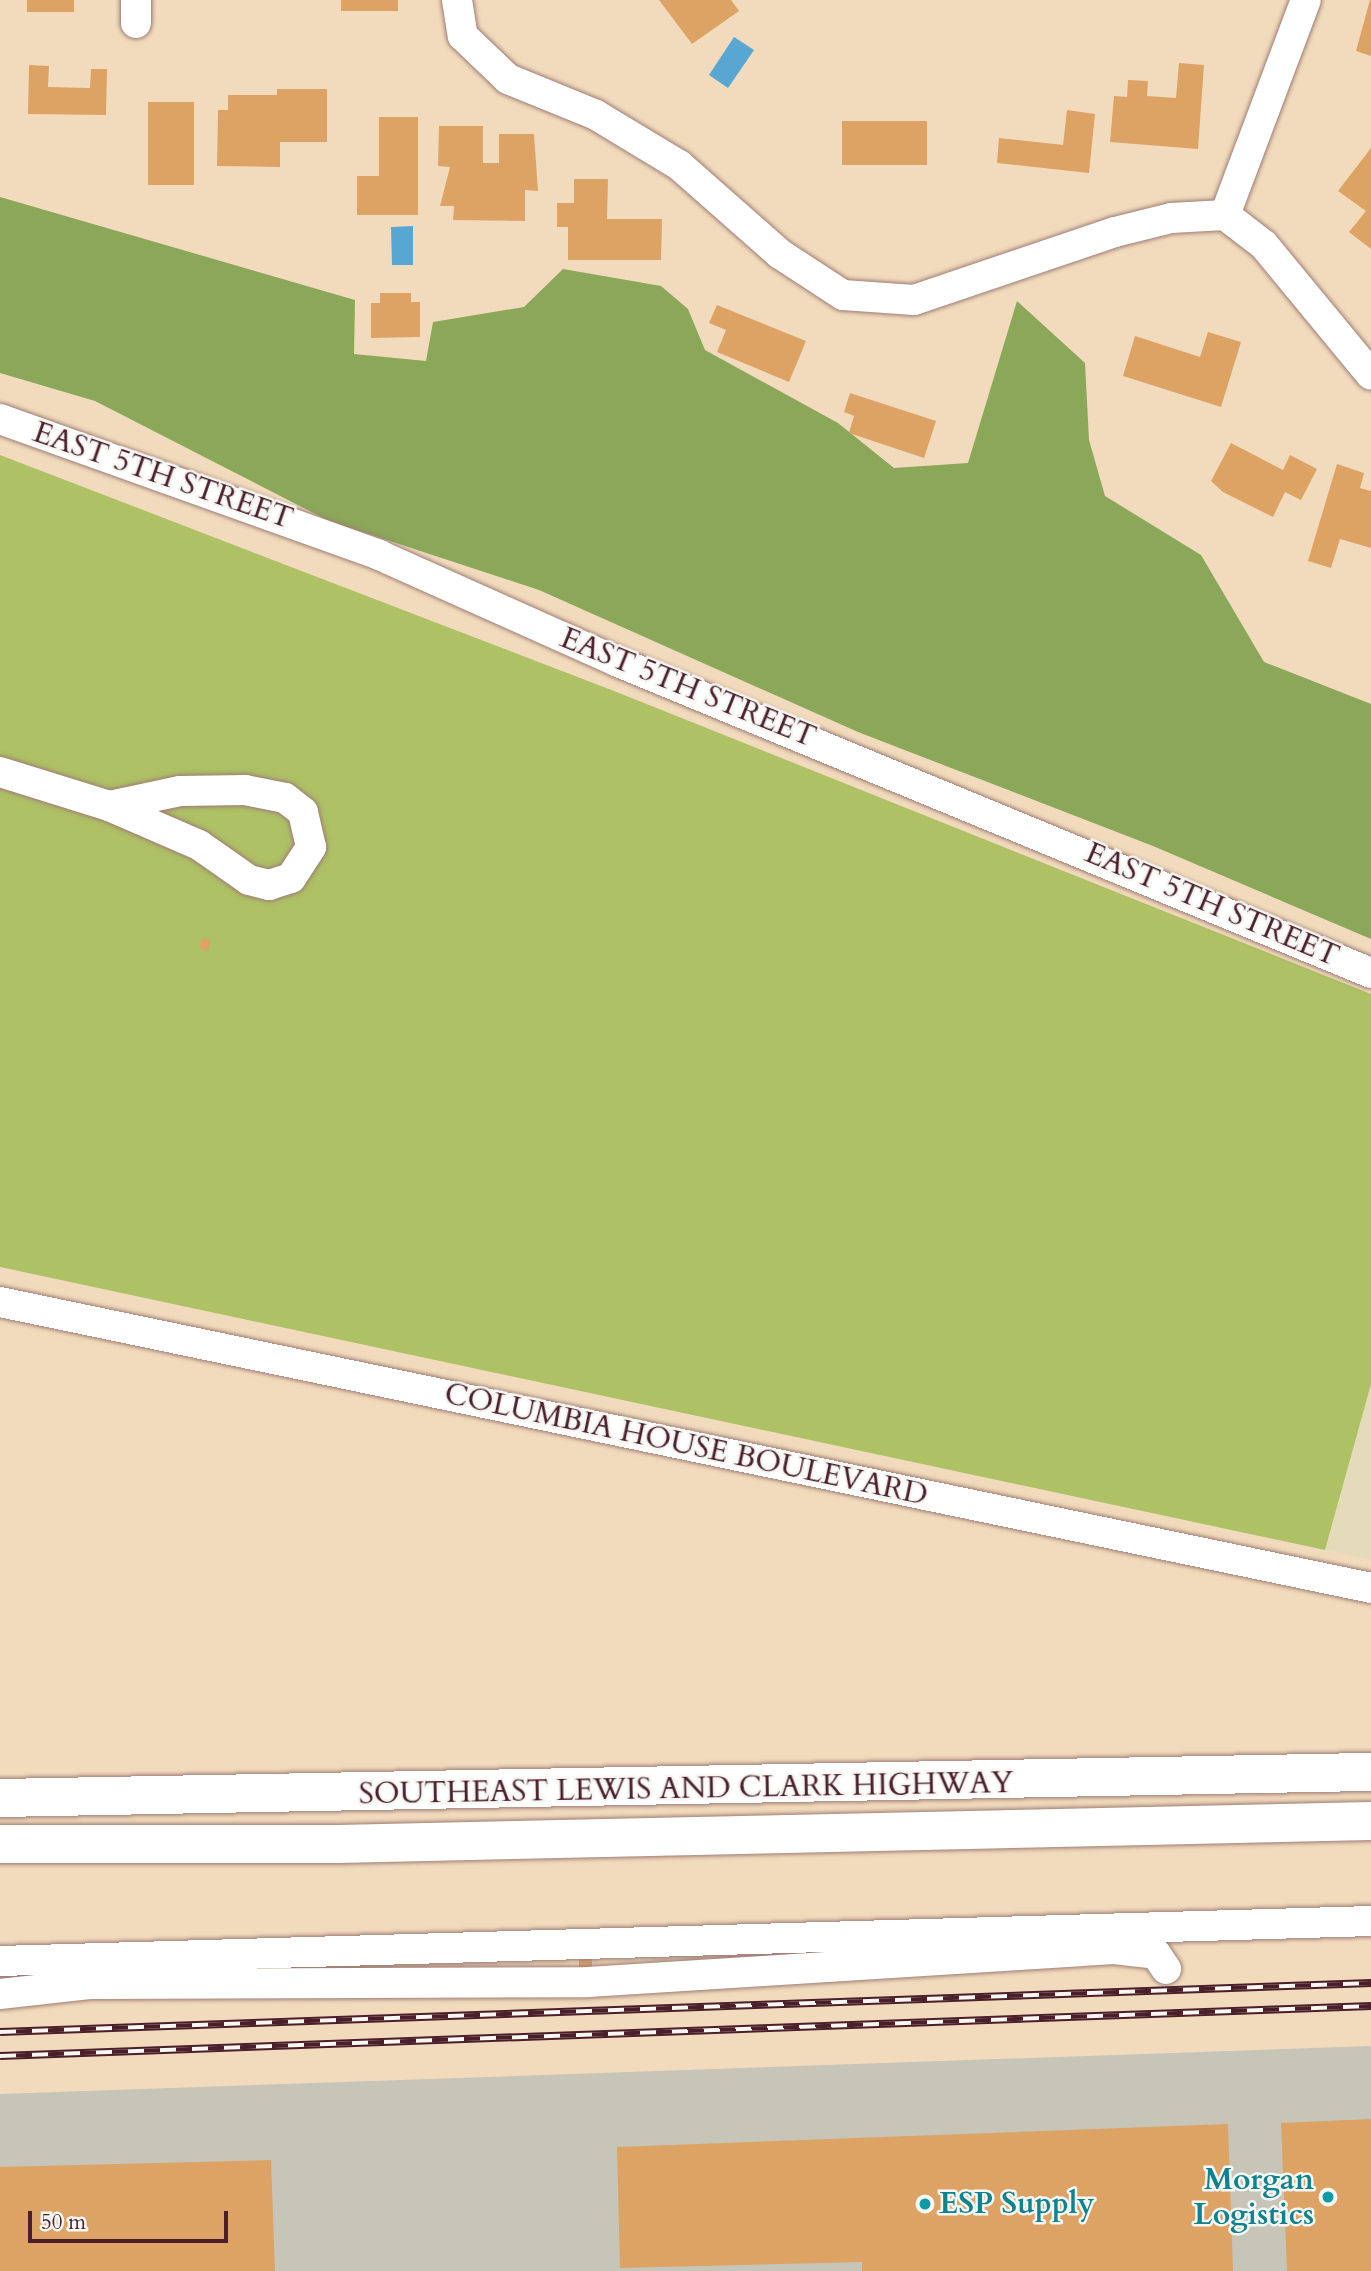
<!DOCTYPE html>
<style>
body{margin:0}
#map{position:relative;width:1371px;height:2271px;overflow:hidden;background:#f2dbbd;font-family:Cardo,serif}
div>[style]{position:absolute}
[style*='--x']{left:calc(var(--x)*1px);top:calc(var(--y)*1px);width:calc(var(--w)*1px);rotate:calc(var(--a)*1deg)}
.built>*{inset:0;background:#e3dbba}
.industrial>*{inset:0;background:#c6c5b8}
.green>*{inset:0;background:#aec165}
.forest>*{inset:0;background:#8aa75a}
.water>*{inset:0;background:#58a6d2}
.building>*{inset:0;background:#dca365}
.roads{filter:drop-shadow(0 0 2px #9e7d74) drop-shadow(0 0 2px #9e7d74)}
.minor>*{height:30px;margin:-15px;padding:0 15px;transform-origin:15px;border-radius:15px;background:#fff}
.highway>*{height:38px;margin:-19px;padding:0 19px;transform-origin:19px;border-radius:19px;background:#fff}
.rail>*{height:8px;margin-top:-4px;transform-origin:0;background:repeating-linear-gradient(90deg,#f6f6f2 0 16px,#4a1f2b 0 32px);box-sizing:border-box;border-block:2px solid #4a1f2b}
.dots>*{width:19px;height:19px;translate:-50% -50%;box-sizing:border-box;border:4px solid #f6f6f2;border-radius:50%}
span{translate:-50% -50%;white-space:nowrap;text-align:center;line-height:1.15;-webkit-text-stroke:5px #f6f6f2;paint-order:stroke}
.street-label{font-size:30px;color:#4a1f2b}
.culture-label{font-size:30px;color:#0d838f;font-weight:700}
.right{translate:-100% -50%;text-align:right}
.left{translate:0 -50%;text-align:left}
.scale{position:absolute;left:28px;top:2211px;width:200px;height:32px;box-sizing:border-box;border:4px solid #4a1f2b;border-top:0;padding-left:9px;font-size:21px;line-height:24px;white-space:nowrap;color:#4a1f2b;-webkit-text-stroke:5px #f6f6f2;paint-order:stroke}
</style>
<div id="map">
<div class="built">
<i style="clip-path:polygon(1371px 1384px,1371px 1560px,1325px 1550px)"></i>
</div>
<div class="industrial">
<i style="clip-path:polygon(1371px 2046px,1371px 2271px,0 2271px,0 2094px)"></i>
</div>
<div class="green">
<i style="clip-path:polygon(0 455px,614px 691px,1371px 994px,1371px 1384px,1325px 1550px,0 1267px)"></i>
</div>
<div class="forest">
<i style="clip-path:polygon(0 197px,355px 300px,354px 354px,426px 361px,433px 322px,524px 307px,563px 269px,661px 286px,688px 309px,705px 350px,838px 423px,894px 468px,968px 463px,1017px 301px,1085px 363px,1089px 440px,1105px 496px,1201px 555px,1264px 662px,1371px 704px,1371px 939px,1153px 846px,858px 732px,539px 590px,329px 521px,95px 401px,0 373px)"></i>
</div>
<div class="water">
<i style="clip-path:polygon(734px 37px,754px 50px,728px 88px,709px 75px)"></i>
<i style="clip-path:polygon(413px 226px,413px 265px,392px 265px,391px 227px)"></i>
</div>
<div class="building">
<i style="clip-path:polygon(27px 0,74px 0,74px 12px,27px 12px)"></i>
<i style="clip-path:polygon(341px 0,398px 0,398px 11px,341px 11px)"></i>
<i style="clip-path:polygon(659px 0,731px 0,739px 11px,692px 44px)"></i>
<i style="clip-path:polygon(1370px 0,1371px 0,1371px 56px,1356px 51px)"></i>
<i style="clip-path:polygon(1179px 63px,1204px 65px,1198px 149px,1110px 142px,1114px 96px,1127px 97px,1128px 80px,1148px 81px,1147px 96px,1176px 98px)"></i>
<i style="clip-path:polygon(29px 65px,49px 66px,48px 87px,90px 88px,91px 69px,107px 69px,106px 115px,28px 114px)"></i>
<i style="clip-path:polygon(277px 89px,327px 89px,327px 142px,280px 142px,280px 167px,217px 166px,218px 110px,228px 110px,228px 95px,277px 95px)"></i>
<i style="clip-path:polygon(148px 102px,194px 102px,194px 185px,148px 185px)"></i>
<i style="clip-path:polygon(1067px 110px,1095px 114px,1089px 173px,997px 163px,999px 138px,1063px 145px)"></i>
<i style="clip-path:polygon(379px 117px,418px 117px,418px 215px,357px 215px,357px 176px,379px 176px)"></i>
<i style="clip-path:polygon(842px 121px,927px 121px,927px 165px,842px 165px)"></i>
<i style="clip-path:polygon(439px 126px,483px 126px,483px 163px,499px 163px,499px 134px,534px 134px,538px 191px,525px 190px,525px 221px,453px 220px,454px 206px,440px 206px,450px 167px,438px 166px)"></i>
<i style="clip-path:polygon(1371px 148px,1371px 249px,1349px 232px,1366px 211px,1338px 191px)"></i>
<i style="clip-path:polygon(574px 179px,608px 179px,607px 219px,662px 219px,661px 260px,568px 260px,568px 227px,557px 227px,557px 203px,574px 203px)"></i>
<i style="clip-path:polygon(380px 293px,411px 293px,411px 302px,420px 302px,420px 337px,371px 338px,371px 303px,380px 303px)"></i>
<i style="clip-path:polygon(717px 305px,806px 341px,789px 382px,717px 352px,726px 330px,709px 323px)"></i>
<i style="clip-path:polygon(1208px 332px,1241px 342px,1221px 407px,1123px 376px,1135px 336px,1200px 357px)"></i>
<i style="clip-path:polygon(850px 393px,936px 421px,924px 458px,849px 433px,854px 416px,844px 412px)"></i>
<i style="clip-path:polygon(1231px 443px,1283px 470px,1290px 455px,1317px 469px,1301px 500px,1285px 492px,1273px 517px,1223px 492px,1211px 481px)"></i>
<i style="clip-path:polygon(1337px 464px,1364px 473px,1360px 488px,1371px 491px,1371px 548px,1340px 539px,1331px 568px,1308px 561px)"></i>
<i style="clip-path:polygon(202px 938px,211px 940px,208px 951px,199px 948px)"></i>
<i style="clip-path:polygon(579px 1957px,592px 1957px,592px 1967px,579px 1967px)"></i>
<i style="clip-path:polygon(1371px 2119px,1371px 2271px,1287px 2271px,1281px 2123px)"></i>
<i style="clip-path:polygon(1228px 2124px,1233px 2271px,862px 2271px,862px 2262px,620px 2268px,617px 2147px)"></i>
<i style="clip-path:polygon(271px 2160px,275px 2271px,0 2271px,0 2167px)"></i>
</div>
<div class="roads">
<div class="minor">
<i style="--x:457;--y:0;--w:36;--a:81"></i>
<i style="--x:463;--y:36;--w:62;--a:43.7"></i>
<i style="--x:508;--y:79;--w:95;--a:22.2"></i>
<i style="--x:596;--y:115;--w:97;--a:31.1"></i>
<i style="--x:679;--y:165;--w:135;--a:41.4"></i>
<i style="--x:780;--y:254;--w:75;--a:33.1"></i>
<i style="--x:843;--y:295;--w:71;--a:4"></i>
<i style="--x:914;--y:300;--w:212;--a:-18.7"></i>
<i style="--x:1115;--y:232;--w:58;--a:-14"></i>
<i style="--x:1171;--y:218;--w:54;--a:-3.2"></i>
<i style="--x:1225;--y:215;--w:49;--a:37.6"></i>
<i style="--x:1264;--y:245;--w:168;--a:50.5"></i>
<i style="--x:136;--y:23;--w:23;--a:-90"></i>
<i style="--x:1225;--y:215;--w:230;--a:-69.4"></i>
<i style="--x:0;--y:419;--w:403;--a:19.7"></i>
<i style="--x:379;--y:555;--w:262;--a:24.1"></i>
<i style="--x:618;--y:662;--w:815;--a:22.44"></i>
<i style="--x:0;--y:772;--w:114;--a:17.3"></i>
<i style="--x:109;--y:806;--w:98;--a:23.4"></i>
<i style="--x:199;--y:845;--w:61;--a:35"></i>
<i style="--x:249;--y:880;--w:21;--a:14"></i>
<i style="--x:269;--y:885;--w:23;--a:-18"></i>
<i style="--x:291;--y:878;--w:37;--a:-57"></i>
<i style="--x:311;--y:847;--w:36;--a:-103"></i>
<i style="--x:303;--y:812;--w:23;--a:-142"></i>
<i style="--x:285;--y:798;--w:41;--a:-168.7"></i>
<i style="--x:245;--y:790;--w:65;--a:179.1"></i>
<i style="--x:180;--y:791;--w:73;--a:168.1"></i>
<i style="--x:0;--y:1302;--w:1401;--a:11.78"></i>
<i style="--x:0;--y:1961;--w:1372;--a:-1.67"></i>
<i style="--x:0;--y:1994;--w:92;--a:-6.3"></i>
<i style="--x:91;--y:1984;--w:497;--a:-0.2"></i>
<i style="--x:588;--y:1982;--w:527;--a:-3.59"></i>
<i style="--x:1114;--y:1949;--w:42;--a:6.8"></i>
<i style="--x:1156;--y:1954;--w:18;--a:56"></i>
</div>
<div class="highway">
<i style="--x:0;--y:1798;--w:1371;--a:-1.09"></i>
<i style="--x:0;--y:1844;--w:338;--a:0"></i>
<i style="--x:338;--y:1844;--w:1033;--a:-1.28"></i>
</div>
</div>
<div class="rail">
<i style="--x:0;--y:2032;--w:1372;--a:-2.05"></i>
<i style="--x:0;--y:2056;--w:1372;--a:-2.09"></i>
</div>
<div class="dots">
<i style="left:1328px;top:2197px;background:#0f9aa8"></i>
<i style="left:925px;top:2204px;background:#0f9aa8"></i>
</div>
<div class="street-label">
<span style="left:163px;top:476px;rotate:19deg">EAST 5TH STREET</span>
<span style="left:688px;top:688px;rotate:22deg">EAST 5TH STREET</span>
<span style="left:1212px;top:905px;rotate:23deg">EAST 5TH STREET</span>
<span style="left:686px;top:1445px;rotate:12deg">COLUMBIA HOUSE BOULEVARD</span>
<span style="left:686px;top:1789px;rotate:-1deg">SOUTHEAST LEWIS AND CLARK HIGHWAY</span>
</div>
<div class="culture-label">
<span class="right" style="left:1314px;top:2197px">Morgan<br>Logistics</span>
<span class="left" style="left:939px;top:2204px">ESP Supply</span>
</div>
<div class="scale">50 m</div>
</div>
